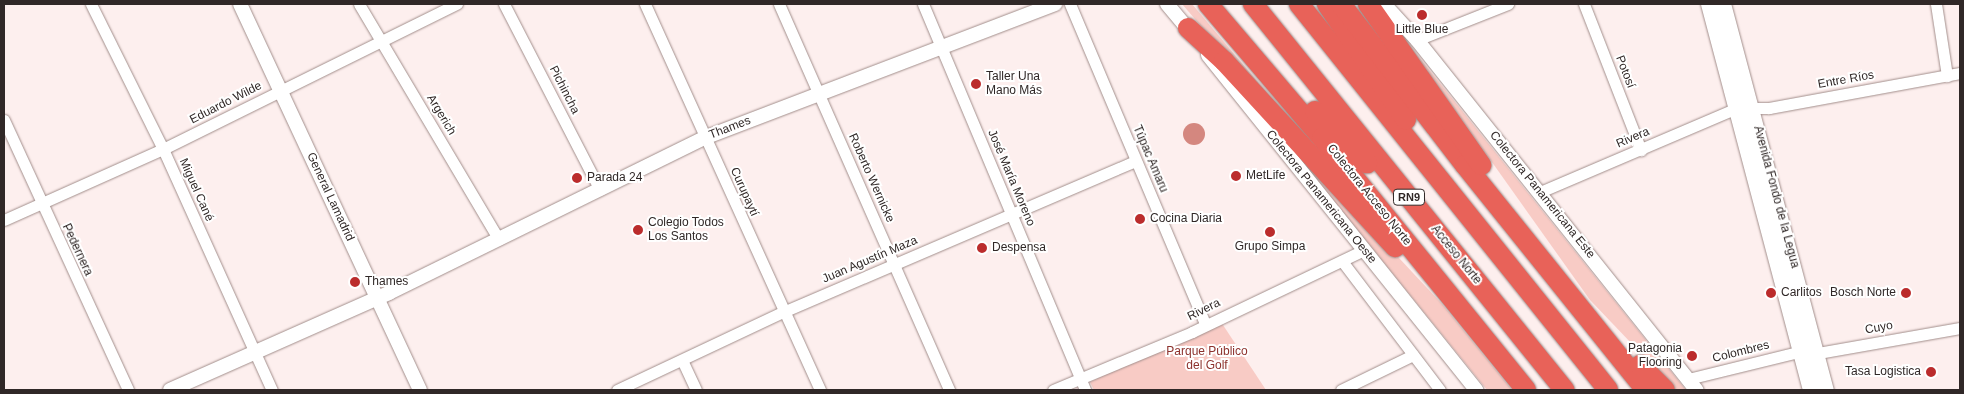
<!DOCTYPE html>
<meta charset="utf-8">
<style>
body{margin:0}
#map{position:relative;width:1964px;height:394px;overflow:hidden;background:#fdefee;font-family:Helvetica,sans-serif}
div>[style]{position:absolute}
[style*='--x']{left:calc(var(--x)*1px);top:calc(var(--y)*1px);width:calc(var(--w)*1px);rotate:calc(var(--a)*1deg)}
.green>*{inset:0;background:#f8cbc5}
.water>*{inset:0;background:#d4877f}
.round{border-radius:50%}
.roads{filter:drop-shadow(0 0 1px #a28e8b) drop-shadow(0 0 1px #a28e8b)}
.minor>*{height:11px;margin:-5.5px;padding:0 5.5px;transform-origin:5.5px;border-radius:5.5px;background:#fff}
.tertiary>*{height:14px;margin:-7px;padding:0 7px;transform-origin:7px;border-radius:7px;background:#fff}
.secondary>*{height:16px;margin:-8px;padding:0 8px;transform-origin:8px;border-radius:8px;background:#fff}
.motorway>*{height:20px;margin:-10px;padding:0 10px;transform-origin:10px;border-radius:10px;background:#e86259}
.dots>*{width:14px;height:14px;translate:-50% -50%;box-sizing:border-box;border:2px solid #fff;border-radius:50%}
span{translate:-50% -50%;white-space:nowrap;text-align:center;line-height:1.15;-webkit-text-stroke:4px #fff;paint-order:stroke}
.shield-label span{padding:1px 4px;background:#fff;border:1px solid;border-radius:4px;-webkit-text-stroke-width:0}
.shield-label{font-size:11px;color:#302827;font-weight:700}
.poi-label{font-size:12px;color:#302827}
.left{translate:0 -50%;text-align:left}
.right{translate:-100% -50%;text-align:right}
.street-label{font-size:12px;color:#302827}
.park-label{font-size:12px;color:#8d322d}
.frame{position:absolute;inset:0;border:5px solid #302827;pointer-events:none}
</style>
<div id="map">
<div class="green">
<i style="clip-path:polygon(1182px 4px,1192px 4px,1367px 211px,1249px 82px)"></i>
<i style="clip-path:polygon(1403px 37px,1686px 390px,1676px 390px,1590px 300px)"></i>
<i style="clip-path:polygon(1256px 105px,1442px 304px,1512px 390px,1487px 390px)"></i>
<i style="clip-path:polygon(1219px 319px,1266px 390px,1094px 390px,1090px 382px)"></i>
</div>
<div class="water">
<i class="round" style="left:1183px;top:123px;width:22px;height:22px"></i>
</div>
<div class="roads">
<div class="minor">
<i style="--x:91;--y:4;--w:162;--a:63.6"></i>
<i style="--x:163;--y:149;--w:265;--a:65.7"></i>
<i style="--x:359;--y:4;--w:274;--a:59.3"></i>
<i style="--x:504;--y:4;--w:209;--a:62.7"></i>
<i style="--x:645;--y:4;--w:424;--a:65.6"></i>
<i style="--x:779;--y:4;--w:422;--a:66.2"></i>
<i style="--x:923;--y:4;--w:419;--a:67.2"></i>
<i style="--x:1070;--y:4;--w:347;--a:67.1"></i>
<i style="--x:1584;--y:4;--w:157;--a:68.7"></i>
<i style="--x:1936;--y:4;--w:73;--a:81.3"></i>
<i style="--x:1417;--y:40;--w:98;--a:-21.6"></i>
<i style="--x:4;--y:120;--w:297;--a:65.3"></i>
<i style="--x:1540;--y:192;--w:214;--a:-23.1"></i>
<i style="--x:1737;--y:108;--w:32;--a:0"></i>
<i style="--x:1769;--y:108;--w:194;--a:-10.4"></i>
<i style="--x:4;--y:220;--w:174;--a:-24.1"></i>
<i style="--x:163;--y:149;--w:328;--a:-26.3"></i>
<i style="--x:1342;--y:261;--w:162;--a:52.8"></i>
<i style="--x:682;--y:360;--w:33;--a:65"></i>
<i style="--x:1688;--y:379;--w:117;--a:-13.8"></i>
<i style="--x:1802;--y:351;--w:16;--a:7"></i>
<i style="--x:1818;--y:353;--w:144;--a:-10"></i>
<i style="--x:617;--y:390;--w:183;--a:-25.2"></i>
<i style="--x:783;--y:312;--w:383;--a:-23.2"></i>
<i style="--x:1053;--y:390;--w:151;--a:-22.6"></i>
<i style="--x:1192;--y:332;--w:191;--a:-25.5"></i>
<i style="--x:1341;--y:390;--w:80;--a:-25.9"></i>
</div>
<div class="tertiary">
<i style="--x:240;--y:4;--w:426;--a:65"></i>
<i style="--x:1167;--y:4;--w:39;--a:50"></i>
<i style="--x:1384;--y:4;--w:49;--a:47.5"></i>
<i style="--x:1417;--y:40;--w:448;--a:51.4"></i>
<i style="--x:1208;--y:55;--w:429;--a:51.3"></i>
<i style="--x:170;--y:390;--w:240;--a:-23.9"></i>
<i style="--x:389;--y:293;--w:351;--a:-26.2"></i>
<i style="--x:704;--y:138;--w:376;--a:-20.9"></i>
</div>
<div class="secondary">
<i style="--x:1709;--y:4;--w:399;--a:75.2"></i>
<i style="--x:1723;--y:4;--w:400;--a:75.1"></i>
</div>
<div class="motorway">
<i style="--x:1208;--y:4;--w:176;--a:49.6"></i>
<i style="--x:1322;--y:138;--w:324;--a:51"></i>
<i style="--x:1253;--y:4;--w:496;--a:51.1"></i>
<i style="--x:1299;--y:4;--w:494;--a:51.3"></i>
<i style="--x:1327;--y:4;--w:140;--a:55.7"></i>
<i style="--x:1341;--y:4;--w:203;--a:52.4"></i>
<i style="--x:1465;--y:165;--w:289;--a:51.2"></i>
<i style="--x:1368;--y:4;--w:197;--a:54.9"></i>
<i style="--x:1188;--y:28;--w:49;--a:42.5"></i>
<i style="--x:1224;--y:61;--w:253;--a:47.4"></i>
<i style="--x:1315;--y:111;--w:74;--a:45"></i>
<i style="--x:1640;--y:365;--w:35;--a:45"></i>
</div>
</div>
<div class="dots">
<i style="left:1422px;top:15px;background:#bb2c2c"></i>
<i style="left:976px;top:84px;background:#bb2c2c"></i>
<i style="left:1236px;top:176px;background:#bb2c2c"></i>
<i style="left:577px;top:178px;background:#bb2c2c"></i>
<i style="left:1140px;top:219px;background:#bb2c2c"></i>
<i style="left:638px;top:230px;background:#bb2c2c"></i>
<i style="left:1270px;top:232px;background:#bb2c2c"></i>
<i style="left:982px;top:248px;background:#bb2c2c"></i>
<i style="left:355px;top:282px;background:#bb2c2c"></i>
<i style="left:1771px;top:293px;background:#bb2c2c"></i>
<i style="left:1906px;top:293px;background:#bb2c2c"></i>
<i style="left:1692px;top:356px;background:#bb2c2c"></i>
<i style="left:1931px;top:372px;background:#bb2c2c"></i>
</div>
<div class="shield-label">
<span style="left:1409px;top:197px">RN9</span>
</div>
<div class="poi-label">
<span style="left:1422px;top:30px">Little Blue</span>
<span class="left" style="left:986px;top:84px">Taller Una<br>Mano Más</span>
<span class="left" style="left:1246px;top:176px">MetLife</span>
<span class="left" style="left:587px;top:178px">Parada 24</span>
<span class="left" style="left:1150px;top:219px">Cocina Diaria</span>
<span class="left" style="left:648px;top:230px">Colegio Todos<br>Los Santos</span>
<span style="left:1270px;top:247px">Grupo Simpa</span>
<span class="left" style="left:992px;top:248px">Despensa</span>
<span class="left" style="left:365px;top:282px">Thames</span>
<span class="left" style="left:1781px;top:293px">Carlitos</span>
<span class="right" style="left:1896px;top:293px">Bosch Norte</span>
<span class="right" style="left:1682px;top:356px">Patagonia<br>Flooring</span>
<span class="right" style="left:1921px;top:372px">Tasa Logistica</span>
</div>
<div class="street-label">
<span style="left:1625px;top:72px;rotate:69deg">Potosí</span>
<span style="left:1846px;top:80px;rotate:-10deg">Entre Ríos</span>
<span style="left:564px;top:90px;rotate:63deg">Pichincha</span>
<span style="left:226px;top:103px;rotate:-27deg">Eduardo Wilde</span>
<span style="left:441px;top:115px;rotate:59deg">Argerich</span>
<span style="left:730px;top:128px;rotate:-21deg">Thames</span>
<span style="left:1633px;top:138px;rotate:-23deg">Rivera</span>
<span style="left:1150px;top:159px;rotate:67deg">Túpac Amaru</span>
<span style="left:871px;top:178px;rotate:66deg">Roberto Wernicke</span>
<span style="left:1011px;top:178px;rotate:67deg">José María Moreno</span>
<span style="left:196px;top:190px;rotate:66deg">Miguel Cané</span>
<span style="left:744px;top:192px;rotate:66deg">Curupaytí</span>
<span style="left:1369px;top:195px;rotate:51deg">Colectora Acceso Norte</span>
<span style="left:1542px;top:195px;rotate:51deg">Colectora Panamericana Este</span>
<span style="left:330px;top:197px;rotate:65deg">General Lamadrid</span>
<span style="left:1321px;top:197px;rotate:51deg">Colectora Panamericana Oeste</span>
<span style="left:1776px;top:197px;rotate:75deg">Avenida Fondo de la Legua</span>
<span style="left:77px;top:250px;rotate:65deg">Pedernera</span>
<span style="left:1456px;top:255px;rotate:51deg">Acceso Norte</span>
<span style="left:870px;top:260px;rotate:-23deg">Juan Agustín Maza</span>
<span style="left:1204px;top:310px;rotate:-26deg">Rivera</span>
<span style="left:1879px;top:328px;rotate:-10deg">Cuyo</span>
<span style="left:1741px;top:352px;rotate:-14deg">Colombres</span>
</div>
<div class="park-label">
<span style="left:1207px;top:359px">Parque Público<br>del Golf</span>
</div>
<div class="frame"></div>
</div>
